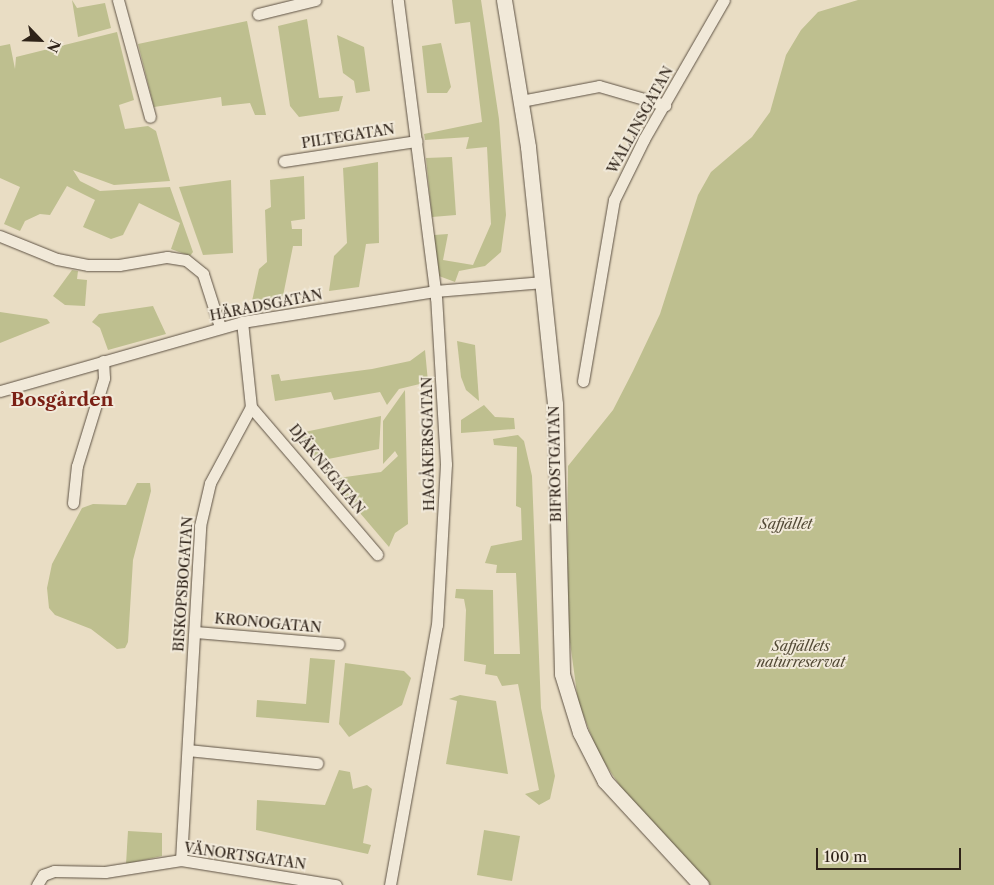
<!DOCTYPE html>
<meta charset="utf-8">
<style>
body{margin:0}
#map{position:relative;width:994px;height:885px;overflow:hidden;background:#e9ddc4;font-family:"Libre Caslon Text",serif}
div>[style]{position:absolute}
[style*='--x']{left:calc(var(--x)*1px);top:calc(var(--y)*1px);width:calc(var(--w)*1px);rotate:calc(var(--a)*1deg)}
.green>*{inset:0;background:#bebf8f}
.roads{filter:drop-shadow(0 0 1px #5e5244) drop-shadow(0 0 1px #5e5244)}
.street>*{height:11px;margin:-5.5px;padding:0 5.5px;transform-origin:5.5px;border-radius:5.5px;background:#f1e9d9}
.secondary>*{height:15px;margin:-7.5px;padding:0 7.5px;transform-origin:7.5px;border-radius:7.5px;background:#f1e9d9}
span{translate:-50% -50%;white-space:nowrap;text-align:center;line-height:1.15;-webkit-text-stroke:4px #f1e9d9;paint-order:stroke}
.street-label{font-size:14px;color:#2f2319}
.park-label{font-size:14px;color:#534a36;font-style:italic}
.district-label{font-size:19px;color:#7a1f14;font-weight:700}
.north{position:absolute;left:15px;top:15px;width:50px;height:50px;-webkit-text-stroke:4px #f1e9d9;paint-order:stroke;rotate:114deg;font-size:14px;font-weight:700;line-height:20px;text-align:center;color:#2f2319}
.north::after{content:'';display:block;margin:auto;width:18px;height:22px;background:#2f2319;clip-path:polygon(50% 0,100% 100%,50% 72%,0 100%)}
.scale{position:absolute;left:816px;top:848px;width:145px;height:22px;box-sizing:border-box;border:2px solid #2f2319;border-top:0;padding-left:6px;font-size:15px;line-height:18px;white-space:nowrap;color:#2f2319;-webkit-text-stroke:4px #f1e9d9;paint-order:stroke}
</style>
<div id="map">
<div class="green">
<i style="clip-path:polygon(72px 0,77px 8px,105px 3px,111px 28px,78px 37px)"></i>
<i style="clip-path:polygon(452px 0,481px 0,499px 119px,506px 215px,501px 252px,485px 266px,459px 271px,455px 282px,439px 276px,434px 235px,448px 234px,443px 260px,473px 265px,491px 224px,487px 147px,466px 149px,469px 137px,425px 140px,424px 134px,482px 122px,470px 22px,455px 24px)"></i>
<i style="clip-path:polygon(858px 0,994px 0,994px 885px,709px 885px,630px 801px,598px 753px,578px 701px,567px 620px,568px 466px,613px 410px,633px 371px,660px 314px,698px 195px,711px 172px,752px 137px,770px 112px,786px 55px,801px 30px,818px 12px)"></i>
<i style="clip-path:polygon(307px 19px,319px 98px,343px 96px,339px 111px,299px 117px,290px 106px,278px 26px)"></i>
<i style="clip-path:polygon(247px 21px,266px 115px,255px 115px,250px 103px,222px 106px,221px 97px,154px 107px,138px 44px)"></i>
<i style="clip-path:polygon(117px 32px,134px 100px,119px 105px,125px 129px,148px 126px,156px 131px,170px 181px,114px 185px,73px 170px,80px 181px,100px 191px,170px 187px,193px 252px,190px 256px,171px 249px,180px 223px,139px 203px,123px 235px,111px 239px,83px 227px,95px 200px,67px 186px,50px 215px,40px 214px,25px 221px,20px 231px,4px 224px,20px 187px,0 178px,0 46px,10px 44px,15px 69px,16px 57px)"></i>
<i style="clip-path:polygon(337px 35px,364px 47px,370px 91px,356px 93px,354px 81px,343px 73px)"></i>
<i style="clip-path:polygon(441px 43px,451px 87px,447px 93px,427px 93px,422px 46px)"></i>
<i style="clip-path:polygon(452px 157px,456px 215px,432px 217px,426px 158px)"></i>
<i style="clip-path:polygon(378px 162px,379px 243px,366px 244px,359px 287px,329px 291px,334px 256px,347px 243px,343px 168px)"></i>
<i style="clip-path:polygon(304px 176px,305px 219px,291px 221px,292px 229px,302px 229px,302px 246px,293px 246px,283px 296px,252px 301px,259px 269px,267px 262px,265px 210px,271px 207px,270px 180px)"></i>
<i style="clip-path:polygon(231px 180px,233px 253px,203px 255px,179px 187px)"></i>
<i style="clip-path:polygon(72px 270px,78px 271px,77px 279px,87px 280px,85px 306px,65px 305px,53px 296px)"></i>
<i style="clip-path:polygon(153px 306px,166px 334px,108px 350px,100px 328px,92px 322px,99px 314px)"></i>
<i style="clip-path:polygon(0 312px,47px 319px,50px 323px,0 343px)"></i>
<i style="clip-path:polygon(457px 341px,475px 345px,479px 401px,466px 390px,461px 377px)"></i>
<i style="clip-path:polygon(425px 350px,428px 382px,399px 389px,387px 405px,380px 392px,334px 400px,331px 392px,275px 401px,271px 375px,279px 374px,281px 381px,372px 369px,410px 361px)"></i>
<i style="clip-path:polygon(405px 390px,408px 524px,395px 533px,389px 547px,331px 479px,381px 472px,398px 456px,395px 451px,383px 464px,383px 421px)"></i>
<i style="clip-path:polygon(484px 405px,495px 417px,514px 418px,515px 429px,461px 433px,461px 420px)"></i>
<i style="clip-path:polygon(381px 416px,379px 449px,318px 461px,295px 434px)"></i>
<i style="clip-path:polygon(518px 435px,524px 441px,532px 476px,541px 708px,555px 776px,550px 799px,539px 805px,525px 794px,539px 790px,518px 684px,502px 686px,497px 676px,485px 674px,486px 665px,464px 661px,466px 610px,464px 599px,455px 598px,456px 589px,493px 590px,494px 654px,520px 654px,516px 573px,496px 573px,497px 565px,485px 563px,491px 546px,522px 540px,521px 508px,516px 506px,517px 447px,494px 445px,493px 439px)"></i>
<i style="clip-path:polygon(137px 483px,150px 483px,151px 491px,133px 560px,128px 642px,125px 648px,117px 649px,91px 629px,55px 615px,49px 608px,47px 588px,52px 564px,82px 508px,93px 504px,126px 505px)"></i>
<i style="clip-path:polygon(310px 658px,335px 660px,329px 723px,256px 717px,257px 700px,306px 704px)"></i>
<i style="clip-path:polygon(345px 663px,404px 671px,411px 678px,402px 705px,349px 737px,339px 724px)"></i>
<i style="clip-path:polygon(460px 695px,496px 701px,508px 774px,446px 764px,457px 701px,449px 699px)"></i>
<i style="clip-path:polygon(339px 770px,350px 772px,353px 789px,367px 785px,372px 789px,363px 843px,371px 845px,368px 854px,256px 830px,257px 800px,325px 805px)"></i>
<i style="clip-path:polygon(484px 830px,520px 836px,512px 881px,477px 875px)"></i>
<i style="clip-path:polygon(128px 831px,162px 833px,162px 856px,126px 864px)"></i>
</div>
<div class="roads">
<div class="street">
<i style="--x:118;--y:0;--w:121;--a:74.7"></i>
<i style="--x:258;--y:14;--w:59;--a:-13.8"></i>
<i style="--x:521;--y:101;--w:79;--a:-10.9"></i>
<i style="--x:599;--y:86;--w:69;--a:16.1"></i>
<i style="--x:284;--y:161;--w:134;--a:-8.6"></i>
<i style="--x:0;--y:236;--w:61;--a:22"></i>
<i style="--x:57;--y:259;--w:32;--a:11"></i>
<i style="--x:88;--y:265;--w:31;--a:0"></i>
<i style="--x:119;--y:265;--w:49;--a:-9.5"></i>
<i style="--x:167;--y:257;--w:19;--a:9"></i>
<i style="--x:186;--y:260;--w:22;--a:39"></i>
<i style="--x:203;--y:274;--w:56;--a:72.2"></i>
<i style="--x:583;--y:381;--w:184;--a:-80.3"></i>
<i style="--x:614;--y:200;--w:68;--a:-63.8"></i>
<i style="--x:644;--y:139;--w:160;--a:-60.1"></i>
<i style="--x:0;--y:391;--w:252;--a:-15.9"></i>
<i style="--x:242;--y:322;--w:195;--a:-9.1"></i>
<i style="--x:435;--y:291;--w:109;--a:-4.7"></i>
<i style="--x:251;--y:407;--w:194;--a:49.4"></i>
<i style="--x:73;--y:503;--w:37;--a:-84"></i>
<i style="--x:77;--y:466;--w:92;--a:-72.9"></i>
<i style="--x:104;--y:378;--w:17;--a:-93"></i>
<i style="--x:195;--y:632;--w:144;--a:4.8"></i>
<i style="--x:188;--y:750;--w:130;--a:5.8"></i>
<i style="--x:181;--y:860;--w:335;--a:-86.7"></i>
<i style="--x:200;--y:526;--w:44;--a:-76.9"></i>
<i style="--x:210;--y:483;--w:86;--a:-61.7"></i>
<i style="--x:251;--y:407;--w:85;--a:-96"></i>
<i style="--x:37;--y:885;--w:12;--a:-59"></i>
<i style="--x:43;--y:875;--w:12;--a:-20"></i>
<i style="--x:54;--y:871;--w:51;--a:1.1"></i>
<i style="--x:105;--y:872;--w:77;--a:-9"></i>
<i style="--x:181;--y:860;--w:157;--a:9.2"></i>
<i style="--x:390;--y:885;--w:264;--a:-79.8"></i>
<i style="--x:437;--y:625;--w:161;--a:-86.8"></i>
<i style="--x:446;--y:464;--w:166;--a:-93.4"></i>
<i style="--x:436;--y:298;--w:300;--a:-97.3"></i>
</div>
<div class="secondary">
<i style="--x:504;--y:0;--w:149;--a:80.7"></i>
<i style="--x:528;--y:147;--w:258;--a:84"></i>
<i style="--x:555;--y:404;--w:270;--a:88.5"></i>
<i style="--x:562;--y:674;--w:61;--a:72.8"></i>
<i style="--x:580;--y:732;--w:55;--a:63"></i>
<i style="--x:605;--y:781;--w:142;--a:47.3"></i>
</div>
</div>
<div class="street-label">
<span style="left:640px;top:120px;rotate:-61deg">WALLINSGATAN</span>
<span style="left:348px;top:136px;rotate:-9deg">PILTEGATAN</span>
<span style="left:266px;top:305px;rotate:-11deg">HÄRADSGATAN</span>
<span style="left:428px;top:444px;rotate:-91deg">HAGÅKERSGATAN</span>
<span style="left:555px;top:464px;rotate:-91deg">BIFROSTGATAN</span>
<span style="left:327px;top:469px;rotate:51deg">DJÄKNEGATAN</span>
<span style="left:183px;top:584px;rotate:-86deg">BISKOPSBOGATAN</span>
<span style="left:268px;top:623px;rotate:5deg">KRONOGATAN</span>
<span style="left:245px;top:856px;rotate:8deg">VÄNORTSGATAN</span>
</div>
<div class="park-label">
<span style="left:786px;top:524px">Safjället</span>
<span style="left:801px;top:654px">Safjällets<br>naturreservat</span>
</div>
<div class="district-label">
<span style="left:62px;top:400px">Bosgården</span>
</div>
<div class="north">N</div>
<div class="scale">100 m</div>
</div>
